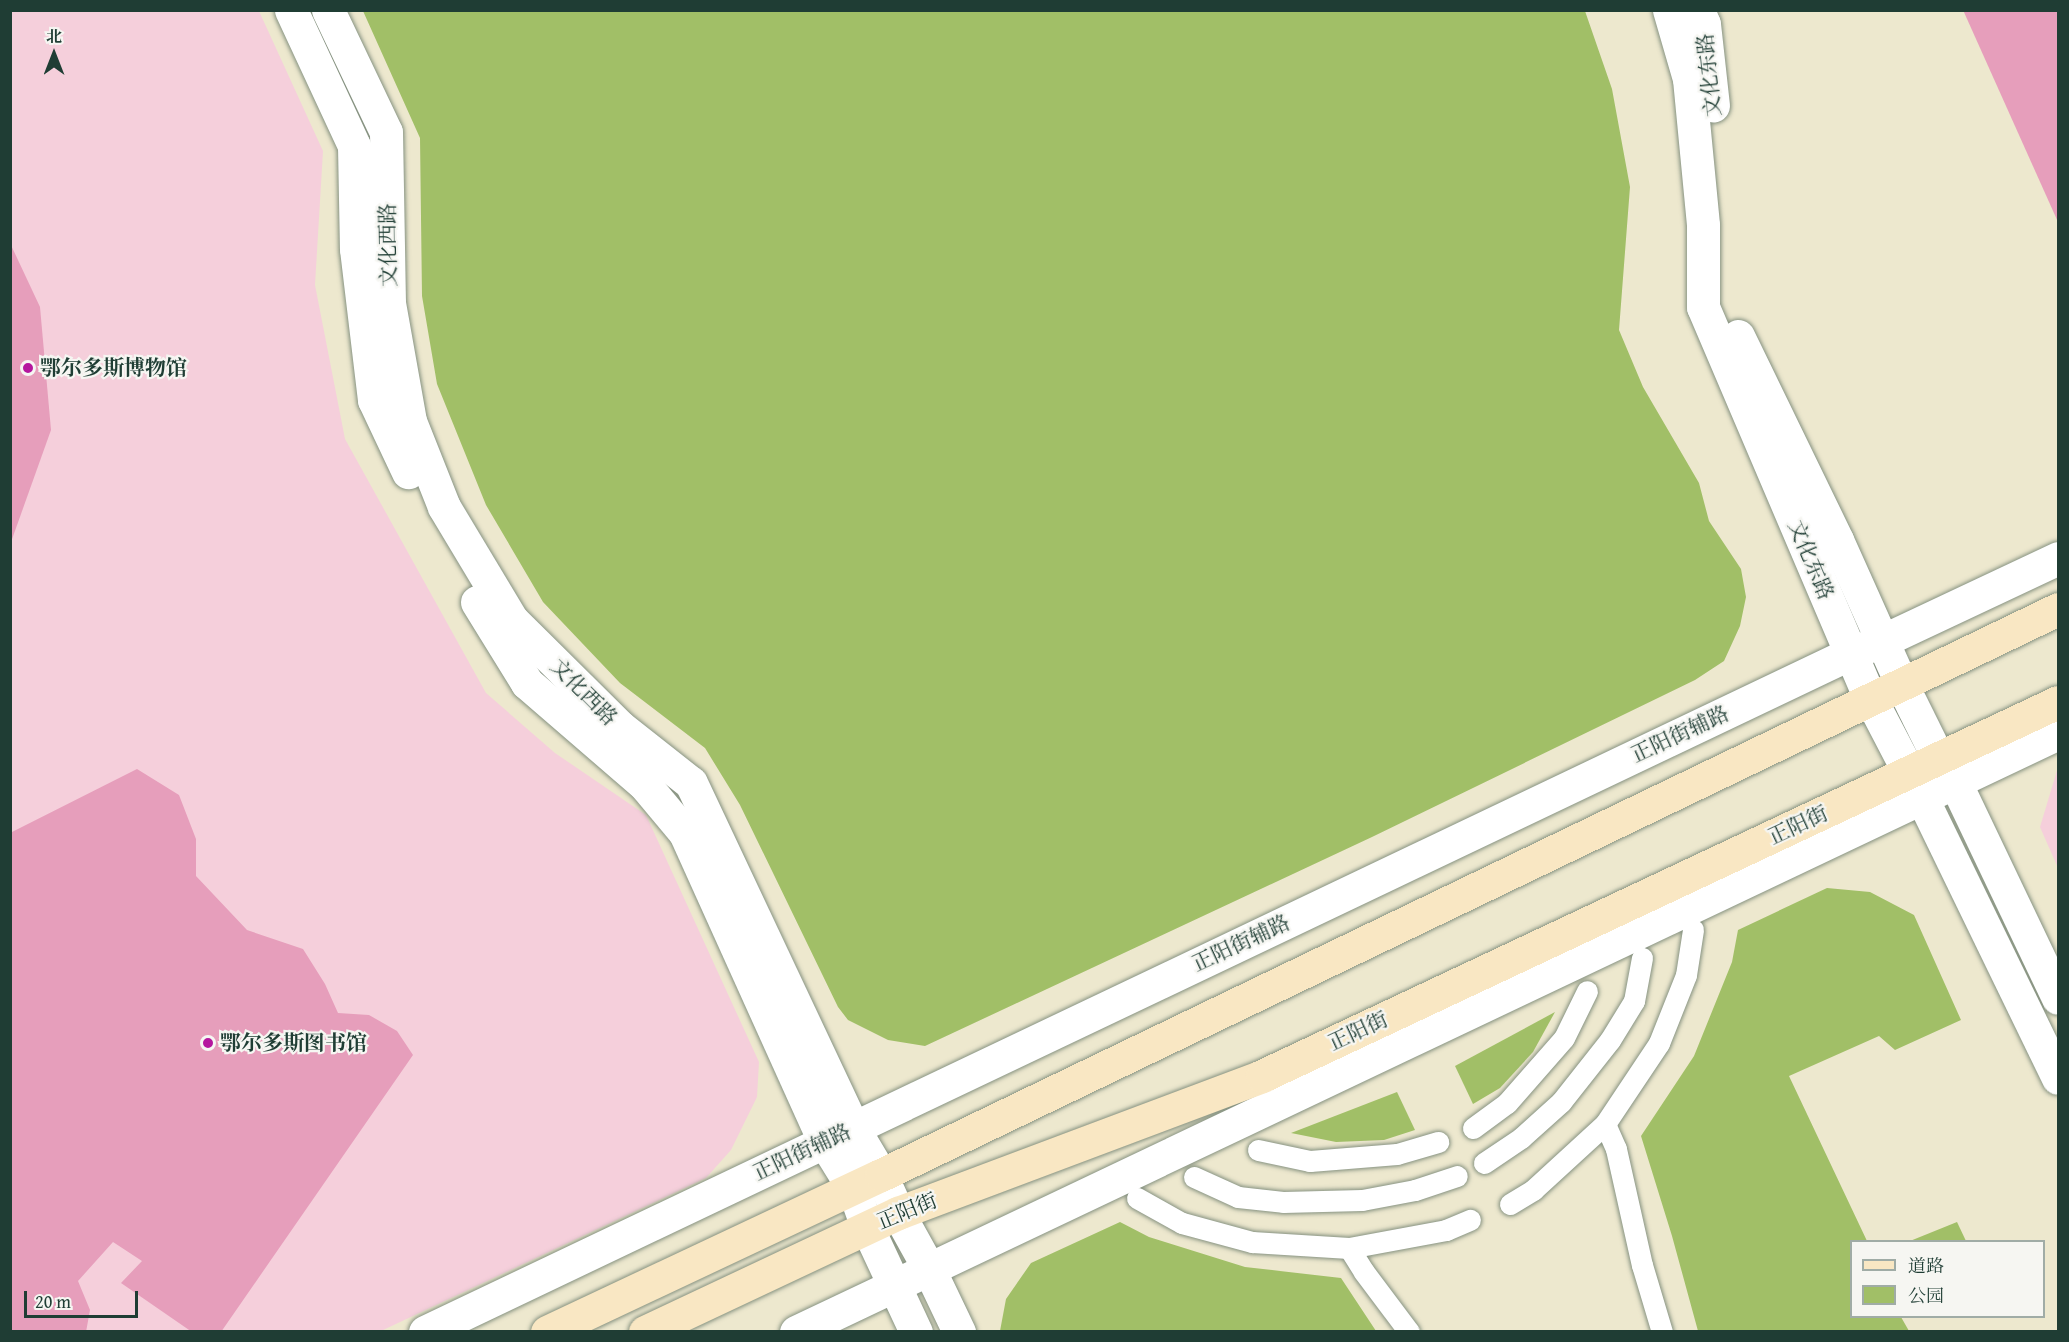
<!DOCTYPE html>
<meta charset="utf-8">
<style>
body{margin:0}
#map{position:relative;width:2069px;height:1342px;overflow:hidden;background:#ede8ce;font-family:"Gentium Book Plus","Noto Serif SC",serif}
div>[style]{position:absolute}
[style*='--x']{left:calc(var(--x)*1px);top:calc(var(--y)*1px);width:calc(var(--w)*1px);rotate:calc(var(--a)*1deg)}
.built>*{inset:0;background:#f5cfdb}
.green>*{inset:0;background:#a1bf67}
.building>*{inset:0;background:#e69ebb}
.roads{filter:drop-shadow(0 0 2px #869281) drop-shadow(0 0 2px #869281)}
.service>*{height:21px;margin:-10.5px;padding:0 10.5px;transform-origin:10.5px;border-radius:10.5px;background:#fff}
.tertiary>*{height:33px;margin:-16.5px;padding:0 16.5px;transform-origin:16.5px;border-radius:16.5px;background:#fff}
.secondary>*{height:33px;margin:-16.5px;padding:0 16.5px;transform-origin:16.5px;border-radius:16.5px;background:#f9e7c3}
.dots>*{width:16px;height:16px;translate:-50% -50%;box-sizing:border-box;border:3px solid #f6f6f2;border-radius:50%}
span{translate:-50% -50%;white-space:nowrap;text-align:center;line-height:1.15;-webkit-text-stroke:4.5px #f6f6f2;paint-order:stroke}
.street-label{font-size:21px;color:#1f3d34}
.poi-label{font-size:21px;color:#1f3d34;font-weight:700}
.left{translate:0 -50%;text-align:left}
.frame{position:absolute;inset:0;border:12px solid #1f3d34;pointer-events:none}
.legend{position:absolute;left:1850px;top:1240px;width:195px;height:78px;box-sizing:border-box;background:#f6f6f2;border:2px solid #a0aca6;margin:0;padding:8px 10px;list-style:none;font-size:18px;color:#1f3d34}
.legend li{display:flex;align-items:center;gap:12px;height:30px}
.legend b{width:30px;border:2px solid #a0aca6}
.north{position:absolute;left:24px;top:24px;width:60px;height:60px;-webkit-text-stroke:4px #f6f6f2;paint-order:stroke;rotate:0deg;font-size:16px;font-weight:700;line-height:24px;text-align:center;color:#1f3d34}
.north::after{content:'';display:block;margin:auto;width:21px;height:27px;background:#1f3d34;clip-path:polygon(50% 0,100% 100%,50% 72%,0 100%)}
.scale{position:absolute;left:24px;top:1291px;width:114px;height:27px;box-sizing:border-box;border:3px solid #1f3d34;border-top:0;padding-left:8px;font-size:18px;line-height:21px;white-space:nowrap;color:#1f3d34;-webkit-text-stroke:4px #f6f6f2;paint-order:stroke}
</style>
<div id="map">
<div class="built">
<i style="clip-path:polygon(10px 11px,259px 11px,323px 151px,315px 285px,345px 439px,486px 693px,555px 753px,646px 815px,759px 1062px,757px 1097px,731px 1150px,706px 1178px,381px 1331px,11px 1331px)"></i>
<i style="clip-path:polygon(2058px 767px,2058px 868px,2040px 827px)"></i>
</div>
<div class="green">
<i style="clip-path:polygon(363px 11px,1585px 11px,1612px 89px,1630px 187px,1619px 330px,1643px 387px,1699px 483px,1709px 521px,1741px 569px,1746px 597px,1740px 626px,1724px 661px,1695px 680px,1372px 837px,925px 1046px,888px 1040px,848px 1020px,838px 1007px,740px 805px,705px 748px,620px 683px,543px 602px,486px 505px,437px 384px,422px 296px,420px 138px)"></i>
<i style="clip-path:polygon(1827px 888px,1870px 892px,1914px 915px,1961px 1020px,1895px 1050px,1879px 1036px,1789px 1076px,1867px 1241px,1852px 1242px,1852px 1316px,1901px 1317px,1909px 1331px,1698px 1331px,1672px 1236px,1641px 1136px,1694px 1056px,1732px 962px,1738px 930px)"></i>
<i style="clip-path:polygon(1555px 1012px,1533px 1052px,1500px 1088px,1473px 1104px,1455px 1066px)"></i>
<i style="clip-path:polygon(1397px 1092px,1415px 1130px,1384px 1140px,1336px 1142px,1291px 1133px)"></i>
<i style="clip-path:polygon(1120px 1222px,1149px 1237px,1245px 1267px,1341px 1278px,1376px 1331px,1000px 1331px,1006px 1299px,1031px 1263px)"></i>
<i style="clip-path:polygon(1957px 1222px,1966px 1241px,1910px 1241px)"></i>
</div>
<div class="building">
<i style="clip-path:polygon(1963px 10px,2058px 10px,2058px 222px)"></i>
<i style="clip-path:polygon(10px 243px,40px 307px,51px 430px,11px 542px)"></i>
<i style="clip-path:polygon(137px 769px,179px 795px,196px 839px,196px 876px,247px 930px,303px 949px,325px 984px,338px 1013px,369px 1015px,397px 1031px,413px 1055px,221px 1332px,192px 1332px,121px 1283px,142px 1261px,113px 1242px,78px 1281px,90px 1310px,86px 1332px,10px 1332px,10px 833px)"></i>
</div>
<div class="roads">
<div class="service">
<i style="--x:1605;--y:1124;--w:27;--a:66"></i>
<i style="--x:1616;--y:1149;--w:119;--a:77.4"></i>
<i style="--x:1642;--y:1265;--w:70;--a:73.4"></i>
<i style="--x:1473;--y:1128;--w:42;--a:-36.3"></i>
<i style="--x:1507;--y:1103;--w:86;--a:-48.8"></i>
<i style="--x:1564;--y:1038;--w:52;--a:-63.9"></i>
<i style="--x:1258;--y:1150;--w:53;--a:11.9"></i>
<i style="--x:1310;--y:1161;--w:87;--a:-4.6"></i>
<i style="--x:1397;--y:1154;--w:43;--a:-16.3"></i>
<i style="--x:1484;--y:1163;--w:45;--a:-34"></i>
<i style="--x:1521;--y:1138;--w:54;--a:-42"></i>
<i style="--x:1561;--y:1102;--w:79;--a:-51.7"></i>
<i style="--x:1610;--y:1040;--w:46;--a:-58.4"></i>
<i style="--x:1634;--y:1001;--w:44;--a:-79.5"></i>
<i style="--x:1194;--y:1177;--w:48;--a:24.4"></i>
<i style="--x:1238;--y:1197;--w:45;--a:6.3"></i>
<i style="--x:1283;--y:1202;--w:79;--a:-1.5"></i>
<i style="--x:1362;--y:1200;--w:54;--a:-10.7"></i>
<i style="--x:1415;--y:1190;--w:44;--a:-18.4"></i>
<i style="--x:1137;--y:1198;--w:51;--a:29.1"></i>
<i style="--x:1182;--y:1223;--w:73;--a:15.2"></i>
<i style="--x:1252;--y:1242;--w:97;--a:3.5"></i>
<i style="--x:1349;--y:1248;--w:99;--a:-10.5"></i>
<i style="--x:1446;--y:1230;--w:26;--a:-23"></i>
<i style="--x:1510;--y:1204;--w:27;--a:-31"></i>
<i style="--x:1533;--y:1190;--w:98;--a:-42.5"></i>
<i style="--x:1605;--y:1124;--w:97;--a:-56.3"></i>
<i style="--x:1659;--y:1043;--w:73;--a:-68.3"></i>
<i style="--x:1686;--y:975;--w:46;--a:-81.2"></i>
<i style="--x:1349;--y:1248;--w:28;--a:58"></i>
<i style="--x:1364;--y:1272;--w:75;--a:53.1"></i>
</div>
<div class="tertiary">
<i style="--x:291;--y:10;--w:150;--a:65.1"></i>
<i style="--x:354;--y:146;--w:103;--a:88.9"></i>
<i style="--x:356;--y:249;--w:152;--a:83.2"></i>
<i style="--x:374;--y:400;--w:80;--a:64.7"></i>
<i style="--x:328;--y:10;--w:135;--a:64.6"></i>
<i style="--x:386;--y:132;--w:171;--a:89"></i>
<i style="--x:389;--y:303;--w:120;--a:79.9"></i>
<i style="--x:410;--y:421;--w:92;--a:68.4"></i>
<i style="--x:444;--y:507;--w:132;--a:59"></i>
<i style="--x:512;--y:620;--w:152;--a:44.7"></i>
<i style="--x:620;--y:727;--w:90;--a:38.3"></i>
<i style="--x:691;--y:783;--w:381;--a:64.8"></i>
<i style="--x:853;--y:1128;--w:55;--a:59.2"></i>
<i style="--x:881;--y:1175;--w:42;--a:65.9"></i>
<i style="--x:898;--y:1213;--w:64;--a:61"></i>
<i style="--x:929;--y:1269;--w:70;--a:64.5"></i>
<i style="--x:1669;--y:10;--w:72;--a:73.8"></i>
<i style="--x:1689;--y:79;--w:147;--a:84.5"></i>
<i style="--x:1703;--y:225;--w:82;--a:90"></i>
<i style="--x:1703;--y:307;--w:425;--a:66.9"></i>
<i style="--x:1870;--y:698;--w:113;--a:62.5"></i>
<i style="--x:1922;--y:798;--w:311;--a:64.1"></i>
<i style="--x:1698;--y:10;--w:15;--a:67"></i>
<i style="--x:1704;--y:24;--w:82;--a:83.7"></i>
<i style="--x:1738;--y:336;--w:227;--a:64.1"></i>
<i style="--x:1837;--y:540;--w:157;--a:65.9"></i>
<i style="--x:1901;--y:683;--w:84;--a:63.7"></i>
<i style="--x:1938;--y:758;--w:29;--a:55"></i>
<i style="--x:1955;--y:782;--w:239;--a:64.5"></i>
<i style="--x:477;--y:602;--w:95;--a:58.3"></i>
<i style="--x:527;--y:683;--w:156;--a:40.8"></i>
<i style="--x:645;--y:785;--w:62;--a:50.2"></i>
<i style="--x:685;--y:833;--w:338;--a:65.7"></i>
<i style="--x:824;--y:1141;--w:55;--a:58.3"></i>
<i style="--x:853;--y:1188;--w:41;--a:70.3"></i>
<i style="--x:867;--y:1227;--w:116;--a:65"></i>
<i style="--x:425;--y:1332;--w:1579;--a:-25.46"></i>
<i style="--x:1851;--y:653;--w:33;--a:-21"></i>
<i style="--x:1882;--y:641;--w:195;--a:-25.2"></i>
<i style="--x:796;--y:1332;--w:1397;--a:-25.39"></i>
</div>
<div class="secondary">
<i style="--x:547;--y:1332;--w:369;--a:-25.2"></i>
<i style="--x:881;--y:1175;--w:1306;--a:-25.68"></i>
<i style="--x:645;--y:1332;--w:280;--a:-25.2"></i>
<i style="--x:898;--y:1213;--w:389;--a:-20.6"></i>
<i style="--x:1262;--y:1076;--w:879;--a:-25.17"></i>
</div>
</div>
<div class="dots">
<i style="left:28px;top:368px;background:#b5179e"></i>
<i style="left:208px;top:1043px;background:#b5179e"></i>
</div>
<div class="street-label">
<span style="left:1709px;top:75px;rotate:-96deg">文化东路</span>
<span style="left:388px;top:245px;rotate:-91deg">文化西路</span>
<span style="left:1811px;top:560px;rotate:67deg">文化东路</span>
<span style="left:584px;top:692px;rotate:45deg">文化西路</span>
<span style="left:1680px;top:734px;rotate:-25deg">正阳街辅路</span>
<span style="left:1798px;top:825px;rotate:-25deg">正阳街</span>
<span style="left:1241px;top:943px;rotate:-25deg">正阳街辅路</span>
<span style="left:1358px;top:1031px;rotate:-25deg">正阳街</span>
<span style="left:802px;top:1152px;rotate:-25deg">正阳街辅路</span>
<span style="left:907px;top:1211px;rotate:-22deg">正阳街</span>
</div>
<div class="poi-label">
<span class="left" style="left:40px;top:368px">鄂尔多斯博物馆</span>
<span class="left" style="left:220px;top:1043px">鄂尔多斯图书馆</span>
</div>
<div class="frame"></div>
<ul class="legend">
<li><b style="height:8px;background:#f9e7c3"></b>道路</li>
<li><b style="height:16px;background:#a1bf67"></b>公园</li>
</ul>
<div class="north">北</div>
<div class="scale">20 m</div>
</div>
